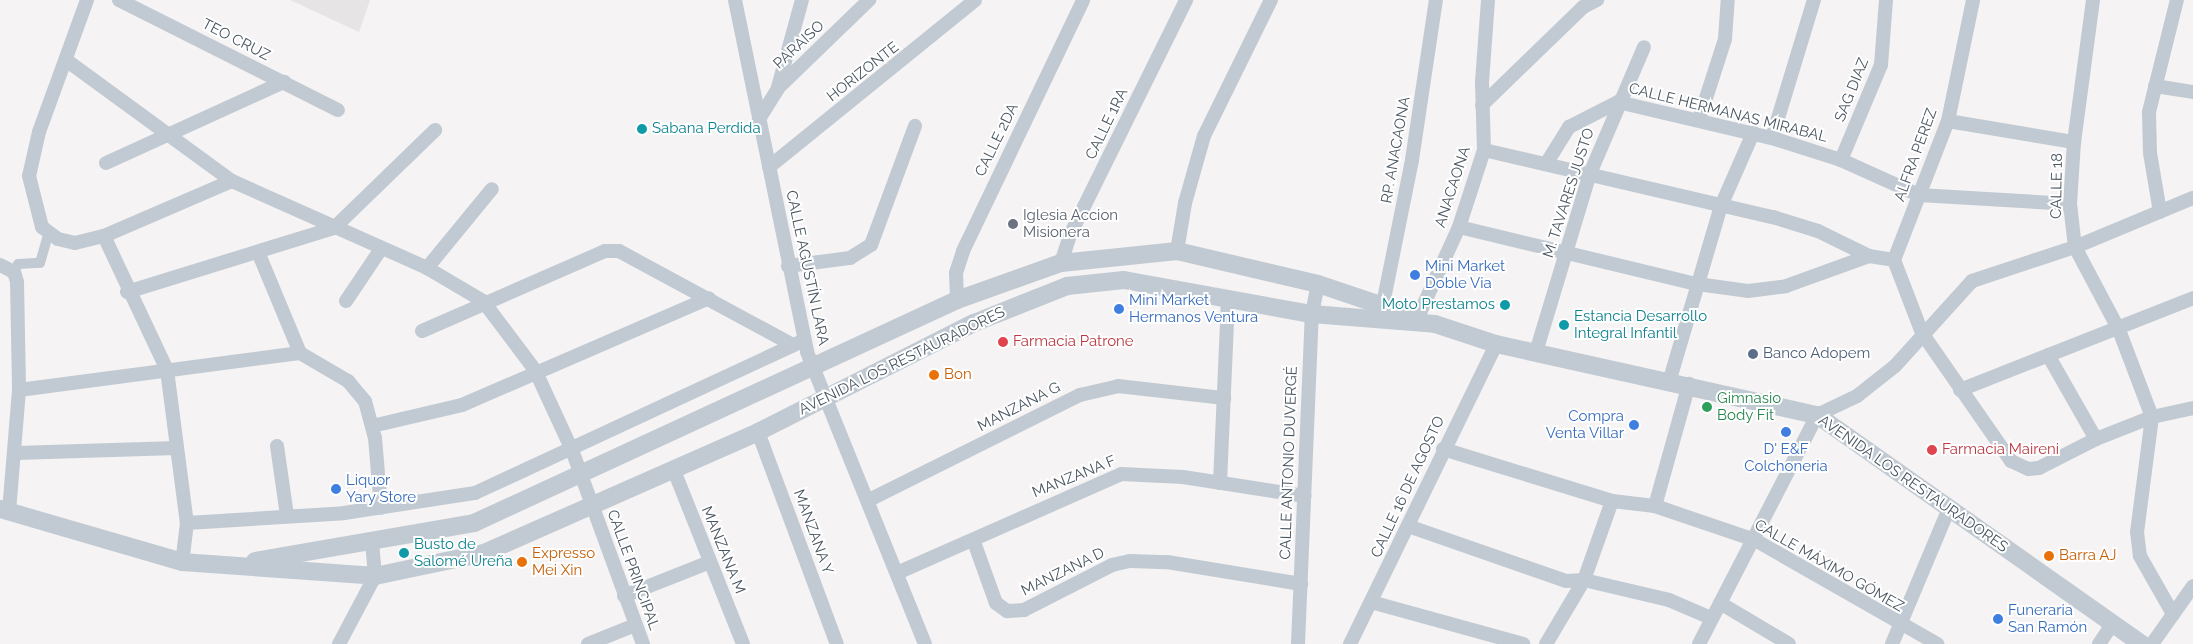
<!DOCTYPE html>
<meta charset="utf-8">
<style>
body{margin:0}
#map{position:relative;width:2193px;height:644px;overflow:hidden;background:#f5f3f3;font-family:Raleway,sans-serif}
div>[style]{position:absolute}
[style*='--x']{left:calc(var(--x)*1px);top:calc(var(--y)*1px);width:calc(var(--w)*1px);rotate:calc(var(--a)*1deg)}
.education>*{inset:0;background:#e6e4e5}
.pedestrian>*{height:10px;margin:-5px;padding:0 5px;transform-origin:5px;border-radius:5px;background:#c1cad2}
.minor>*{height:14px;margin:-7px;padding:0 7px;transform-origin:7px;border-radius:7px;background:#c1cad2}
.tertiary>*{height:18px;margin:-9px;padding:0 9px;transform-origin:9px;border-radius:9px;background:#c1cad2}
.dots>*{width:14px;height:14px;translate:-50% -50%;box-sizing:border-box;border:2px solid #fff;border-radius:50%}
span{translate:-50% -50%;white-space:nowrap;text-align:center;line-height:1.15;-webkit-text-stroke:4px #fff;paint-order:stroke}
.street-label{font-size:15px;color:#4a5661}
.culture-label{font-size:15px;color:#0d838f}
.left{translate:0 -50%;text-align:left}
.right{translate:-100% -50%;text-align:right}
.worship-label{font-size:15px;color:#5b616d}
.shop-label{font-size:15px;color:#366cbe}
.health-label{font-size:15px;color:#be3a42}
.service-label{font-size:15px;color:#4e5e75}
.food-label{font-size:15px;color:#c56008}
.leisure-label{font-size:15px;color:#27864d}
</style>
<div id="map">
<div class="education">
<i style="clip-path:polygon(290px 0,370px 0,359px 32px)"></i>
</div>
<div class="pedestrian">
<i style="--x:14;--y:272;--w:9;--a:-63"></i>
<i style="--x:18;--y:264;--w:22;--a:-3"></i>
<i style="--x:40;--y:263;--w:29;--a:-74"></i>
</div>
<div class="minor">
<i style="--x:87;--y:0;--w:140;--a:110"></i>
<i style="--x:39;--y:132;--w:45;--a:102.8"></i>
<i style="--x:29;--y:176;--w:53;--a:75.7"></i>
<i style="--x:42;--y:227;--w:20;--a:37"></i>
<i style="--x:58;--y:239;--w:17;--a:13"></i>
<i style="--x:75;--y:243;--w:30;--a:-14"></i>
<i style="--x:104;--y:236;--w:139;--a:-23.3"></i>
<i style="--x:119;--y:0;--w:245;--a:26.7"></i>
<i style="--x:735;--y:0;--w:359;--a:78.4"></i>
<i style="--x:807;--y:352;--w:315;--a:68"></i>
<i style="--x:2093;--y:0;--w:143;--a:97.6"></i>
<i style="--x:2074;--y:142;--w:62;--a:93.7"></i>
<i style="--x:2070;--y:204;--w:43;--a:83.4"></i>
<i style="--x:2075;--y:247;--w:94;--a:62.1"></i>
<i style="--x:2119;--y:330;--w:93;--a:69.2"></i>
<i style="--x:2152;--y:417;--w:116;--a:97.4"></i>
<i style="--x:2137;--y:532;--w:24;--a:83"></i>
<i style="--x:2140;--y:556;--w:67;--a:60.4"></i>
<i style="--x:66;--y:60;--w:205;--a:36.1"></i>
<i style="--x:232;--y:181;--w:214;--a:24"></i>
<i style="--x:427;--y:268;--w:65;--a:30.5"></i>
<i style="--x:483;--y:301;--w:86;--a:53"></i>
<i style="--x:535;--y:370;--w:88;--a:65.2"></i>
<i style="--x:572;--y:450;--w:207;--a:69.9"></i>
<i style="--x:2155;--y:86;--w:38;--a:9"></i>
<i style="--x:778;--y:87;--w:90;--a:-74.6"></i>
<i style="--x:1482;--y:105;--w:141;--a:-44.1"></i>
<i style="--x:1583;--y:7;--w:16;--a:-27"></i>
<i style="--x:759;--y:119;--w:36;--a:-58"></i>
<i style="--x:778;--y:88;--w:127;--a:-44"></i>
<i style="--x:1699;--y:120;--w:85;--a:-72.2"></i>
<i style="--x:1725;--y:39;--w:39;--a:-86"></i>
<i style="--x:1948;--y:121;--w:128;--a:9.5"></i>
<i style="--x:1772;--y:138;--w:144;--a:-73.1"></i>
<i style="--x:1484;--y:150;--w:297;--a:13.1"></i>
<i style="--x:1773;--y:217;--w:47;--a:17.3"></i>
<i style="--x:1818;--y:231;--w:57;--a:26.1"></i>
<i style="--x:1841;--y:160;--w:103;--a:-67.2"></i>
<i style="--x:1881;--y:65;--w:65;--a:-85.6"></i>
<i style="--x:106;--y:163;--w:196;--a:-24.5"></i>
<i style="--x:1546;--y:164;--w:44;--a:-58.1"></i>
<i style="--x:1569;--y:127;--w:55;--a:-27"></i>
<i style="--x:1618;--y:102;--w:158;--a:13.2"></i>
<i style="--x:1772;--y:138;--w:72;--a:17.7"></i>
<i style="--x:1841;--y:160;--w:85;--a:24.2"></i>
<i style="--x:1919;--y:195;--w:151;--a:3.4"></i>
<i style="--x:769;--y:167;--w:265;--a:-39"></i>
<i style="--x:2160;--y:212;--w:60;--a:-99.6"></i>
<i style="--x:2150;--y:153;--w:41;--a:-91.4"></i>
<i style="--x:2149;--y:112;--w:115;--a:-76"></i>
<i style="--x:1459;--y:227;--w:245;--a:13.5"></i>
<i style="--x:1697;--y:284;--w:51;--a:7.8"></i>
<i style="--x:1748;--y:291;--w:38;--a:-7"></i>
<i style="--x:1786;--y:286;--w:88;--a:-19.9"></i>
<i style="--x:1869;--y:256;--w:25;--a:9"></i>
<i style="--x:104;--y:236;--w:148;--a:64.8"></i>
<i style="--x:167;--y:370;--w:154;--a:82.6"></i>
<i style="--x:187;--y:523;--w:39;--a:97"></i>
<i style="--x:1177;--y:251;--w:49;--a:-80.5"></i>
<i style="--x:1185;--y:203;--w:70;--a:-74.2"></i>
<i style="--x:1204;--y:136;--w:152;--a:-63.8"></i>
<i style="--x:258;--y:252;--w:109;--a:67.4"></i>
<i style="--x:300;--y:353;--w:56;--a:30.3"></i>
<i style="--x:348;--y:381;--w:26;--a:50"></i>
<i style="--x:365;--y:401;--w:38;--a:75"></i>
<i style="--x:375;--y:438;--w:70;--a:85.1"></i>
<i style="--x:1894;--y:260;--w:78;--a:69"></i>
<i style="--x:1922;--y:333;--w:156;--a:55.2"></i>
<i style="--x:2011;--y:461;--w:19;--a:25"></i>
<i style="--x:2028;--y:469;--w:11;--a:-5"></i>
<i style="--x:2039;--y:468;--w:64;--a:-27"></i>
<i style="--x:1894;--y:260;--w:149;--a:-68.8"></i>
<i style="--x:1948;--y:121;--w:124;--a:-78.3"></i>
<i style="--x:1061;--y:263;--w:32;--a:-72"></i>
<i style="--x:1071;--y:233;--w:260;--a:-63.7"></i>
<i style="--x:0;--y:265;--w:16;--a:27"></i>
<i style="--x:14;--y:272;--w:10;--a:73"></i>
<i style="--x:17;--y:282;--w:108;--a:88.9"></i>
<i style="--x:19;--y:390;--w:122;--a:94.7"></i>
<i style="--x:788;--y:266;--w:63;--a:-7.4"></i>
<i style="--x:850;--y:258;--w:25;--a:-32"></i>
<i style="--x:871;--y:245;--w:127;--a:-69.7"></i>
<i style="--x:427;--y:268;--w:102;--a:-50.6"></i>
<i style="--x:127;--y:292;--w:217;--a:-17.2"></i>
<i style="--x:334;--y:228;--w:141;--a:-44.1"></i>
<i style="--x:957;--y:300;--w:27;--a:-92"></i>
<i style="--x:956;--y:273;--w:23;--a:-72"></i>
<i style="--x:963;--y:251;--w:278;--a:-64.4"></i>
<i style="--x:346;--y:301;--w:63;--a:-56.1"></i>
<i style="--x:1383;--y:304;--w:147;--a:-78.6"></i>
<i style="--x:1412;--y:160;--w:162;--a:-81.5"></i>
<i style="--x:1418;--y:317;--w:99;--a:-65.5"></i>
<i style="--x:1459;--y:227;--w:81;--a:-72"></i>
<i style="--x:1484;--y:150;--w:68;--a:-91.7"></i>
<i style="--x:1482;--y:82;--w:82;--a:-85.8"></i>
<i style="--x:422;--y:331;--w:200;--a:-23.6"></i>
<i style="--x:605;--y:251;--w:14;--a:0"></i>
<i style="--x:619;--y:251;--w:198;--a:28.4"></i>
<i style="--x:1536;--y:352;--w:184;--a:-73.2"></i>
<i style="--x:1589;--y:176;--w:140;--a:-66.9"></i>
<i style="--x:2048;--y:355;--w:97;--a:60.3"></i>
<i style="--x:2096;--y:439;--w:60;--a:-21.4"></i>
<i style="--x:2152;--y:417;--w:42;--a:-12.4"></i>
<i style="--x:1670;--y:379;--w:180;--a:-73.6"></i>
<i style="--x:1721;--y:206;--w:80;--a:-66.3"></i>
<i style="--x:19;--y:390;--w:283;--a:-7.5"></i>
<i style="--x:1960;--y:390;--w:251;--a:-21.5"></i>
<i style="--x:372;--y:426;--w:92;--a:-13.1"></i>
<i style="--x:462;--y:405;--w:269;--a:-23.4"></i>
<i style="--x:758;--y:432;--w:226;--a:69.6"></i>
<i style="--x:277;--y:446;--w:70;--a:81.8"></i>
<i style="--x:1443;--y:449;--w:177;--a:17.1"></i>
<i style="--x:1612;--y:501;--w:43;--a:6.6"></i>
<i style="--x:1655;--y:506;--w:106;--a:18.8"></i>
<i style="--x:1755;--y:540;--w:210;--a:29.7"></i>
<i style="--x:16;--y:453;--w:161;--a:-1.8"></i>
<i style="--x:673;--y:468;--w:189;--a:68.3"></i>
<i style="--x:1220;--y:483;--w:185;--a:-87.5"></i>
<i style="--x:869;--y:500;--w:236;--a:-26.5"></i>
<i style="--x:1080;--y:395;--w:39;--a:-13"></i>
<i style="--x:1118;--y:386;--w:107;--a:6.5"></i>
<i style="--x:1655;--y:506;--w:127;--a:-74.4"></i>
<i style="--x:187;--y:523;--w:157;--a:-3.6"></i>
<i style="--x:344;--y:513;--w:133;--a:-8.7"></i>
<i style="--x:475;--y:493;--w:363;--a:-24.9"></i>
<i style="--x:1408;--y:526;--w:167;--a:19.2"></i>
<i style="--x:1566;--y:581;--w:18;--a:-3"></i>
<i style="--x:1584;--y:580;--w:87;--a:13.2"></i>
<i style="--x:1669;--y:600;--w:46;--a:23.2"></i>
<i style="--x:974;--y:542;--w:65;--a:70.2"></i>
<i style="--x:996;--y:603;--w:14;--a:36"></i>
<i style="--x:1007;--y:611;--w:17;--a:-3"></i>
<i style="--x:1024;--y:610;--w:99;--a:-27.1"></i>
<i style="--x:1112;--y:565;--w:18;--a:-13"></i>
<i style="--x:1130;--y:561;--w:37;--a:2"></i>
<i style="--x:1167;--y:562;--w:136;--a:9.3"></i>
<i style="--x:897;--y:573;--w:245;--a:-23.8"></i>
<i style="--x:1121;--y:474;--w:62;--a:2.8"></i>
<i style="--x:1183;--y:477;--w:123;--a:8.9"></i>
<i style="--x:624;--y:596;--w:92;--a:-21.6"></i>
<i style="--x:1371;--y:602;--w:158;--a:15.4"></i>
<i style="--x:1720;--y:603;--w:80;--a:30.7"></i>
<i style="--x:339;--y:644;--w:77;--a:-62.1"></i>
<i style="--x:375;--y:576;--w:36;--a:-95"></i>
<i style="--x:588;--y:644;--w:51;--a:-22"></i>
<i style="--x:1298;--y:644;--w:330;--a:-87.6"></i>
<i style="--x:1312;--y:314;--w:31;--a:-79"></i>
<i style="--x:1350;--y:644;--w:334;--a:-64"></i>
<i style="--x:1546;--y:644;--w:74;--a:-59.3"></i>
<i style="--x:1584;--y:580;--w:84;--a:-70.5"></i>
<i style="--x:1699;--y:644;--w:258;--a:-62.7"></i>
<i style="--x:1817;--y:415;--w:44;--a:-25.4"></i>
<i style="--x:1857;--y:396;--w:48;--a:-38.3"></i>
<i style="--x:1895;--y:366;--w:115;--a:-47.8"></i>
<i style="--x:1972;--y:281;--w:108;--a:-18.3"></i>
<i style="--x:2075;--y:247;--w:128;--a:-22.6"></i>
<i style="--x:1892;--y:644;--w:144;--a:-67.2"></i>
<i style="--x:2099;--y:644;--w:25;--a:-56"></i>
<i style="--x:2152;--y:644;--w:71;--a:-54.7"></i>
</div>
<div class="tertiary">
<i style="--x:0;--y:509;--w:190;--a:16.2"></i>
<i style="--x:182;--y:562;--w:194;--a:4.1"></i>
<i style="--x:375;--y:576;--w:111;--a:-11.9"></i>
<i style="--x:484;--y:553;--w:300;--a:-23.8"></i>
<i style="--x:758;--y:432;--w:242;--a:-26.8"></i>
<i style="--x:974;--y:323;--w:100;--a:-21.7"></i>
<i style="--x:1067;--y:286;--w:57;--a:-6"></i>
<i style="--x:1124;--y:280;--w:191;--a:10.3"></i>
<i style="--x:1312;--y:314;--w:123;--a:4.6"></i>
<i style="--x:1435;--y:324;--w:64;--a:18.2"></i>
<i style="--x:1496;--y:344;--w:329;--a:12.5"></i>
<i style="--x:1817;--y:415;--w:398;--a:35.2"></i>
<i style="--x:255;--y:561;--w:222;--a:-9.8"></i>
<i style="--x:474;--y:523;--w:532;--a:-24.78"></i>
<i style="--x:957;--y:300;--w:110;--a:-19.6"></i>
<i style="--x:1061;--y:263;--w:117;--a:-5.9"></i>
<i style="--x:1177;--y:251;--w:145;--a:13.2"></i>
<i style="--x:1318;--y:284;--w:103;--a:18.6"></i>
</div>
<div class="dots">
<i style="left:642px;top:129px;background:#0f9aa8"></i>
<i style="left:1013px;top:224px;background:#6b7280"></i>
<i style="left:1415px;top:275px;background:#3f7fe0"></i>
<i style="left:1505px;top:305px;background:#0f9aa8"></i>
<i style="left:1119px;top:309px;background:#3f7fe0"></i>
<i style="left:1564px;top:325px;background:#0f9aa8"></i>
<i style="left:1003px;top:342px;background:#e0444e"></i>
<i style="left:1753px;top:354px;background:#5c6f8a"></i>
<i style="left:934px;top:375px;background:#e8710a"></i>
<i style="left:1707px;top:407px;background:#2e9e5b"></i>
<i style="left:1634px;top:425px;background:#3f7fe0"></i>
<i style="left:1786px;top:432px;background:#3f7fe0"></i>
<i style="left:1932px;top:450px;background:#e0444e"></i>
<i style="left:336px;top:489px;background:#3f7fe0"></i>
<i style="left:404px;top:553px;background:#0f9aa8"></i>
<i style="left:2049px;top:556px;background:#e8710a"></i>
<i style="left:522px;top:562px;background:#e8710a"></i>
<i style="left:1998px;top:619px;background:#3f7fe0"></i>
</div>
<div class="street-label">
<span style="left:236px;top:40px;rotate:27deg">TEO CRUZ</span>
<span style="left:799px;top:45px;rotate:-43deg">PARAISO</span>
<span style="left:863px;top:72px;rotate:-38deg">HORIZONTE</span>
<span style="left:1852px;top:90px;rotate:-68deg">SAG DIAZ</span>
<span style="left:1728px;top:113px;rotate:14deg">CALLE HERMANAS MIRABAL</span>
<span style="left:1107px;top:124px;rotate:-64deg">CALLE 1RA</span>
<span style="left:997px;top:140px;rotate:-64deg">CALLE 2DA</span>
<span style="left:1396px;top:150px;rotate:-80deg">RP. ANACAONA</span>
<span style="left:1916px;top:155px;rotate:-70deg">ALFRA PEREZ</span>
<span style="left:2057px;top:186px;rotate:-89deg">CALLE 18</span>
<span style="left:1453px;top:187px;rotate:-72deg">ANACAONA</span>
<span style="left:1569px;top:193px;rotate:-72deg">M. TAVARES JUSTO</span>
<span style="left:807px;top:268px;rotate:78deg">CALLE AGUSTÍN LARA</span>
<span style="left:902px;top:361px;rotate:-26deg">AVENIDA LOS RESTAURADORES</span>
<span style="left:1019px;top:407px;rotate:-27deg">MANZANA G</span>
<span style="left:1289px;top:463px;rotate:-88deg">CALLE ANTONIO DUVERGÉ</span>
<span style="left:1074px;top:477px;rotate:-22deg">MANZANA F</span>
<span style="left:1913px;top:484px;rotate:35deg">AVENIDA LOS RESTAURADORES</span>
<span style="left:1408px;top:487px;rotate:-65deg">CALLE 16 DE AGOSTO</span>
<span style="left:813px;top:532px;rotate:70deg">MANZANA Y</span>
<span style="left:723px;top:550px;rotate:68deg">MANZANA M</span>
<span style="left:1829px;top:566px;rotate:30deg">CALLE MÁXIMO GÓMEZ</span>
<span style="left:633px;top:570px;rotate:70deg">CALLE PRINCIPAL</span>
<span style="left:1063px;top:572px;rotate:-26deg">MANZANA D</span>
</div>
<div class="culture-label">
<span class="left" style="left:652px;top:129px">Sabana Perdida</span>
<span class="right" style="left:1495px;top:305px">Moto Prestamos</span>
<span class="left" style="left:1574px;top:325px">Estancia Desarrollo<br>Integral Infantil</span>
<span class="left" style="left:414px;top:553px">Busto de<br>Salomé Ureña</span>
</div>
<div class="worship-label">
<span class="left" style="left:1023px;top:224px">Iglesia Accion<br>Misionera</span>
</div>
<div class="shop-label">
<span class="left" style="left:1425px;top:275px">Mini Market<br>Doble Via</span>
<span class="left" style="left:1129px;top:309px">Mini Market<br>Hermanos Ventura</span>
<span class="right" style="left:1624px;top:425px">Compra<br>Venta Villar</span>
<span style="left:1786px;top:458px">D' E&amp;F<br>Colchoneria</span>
<span class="left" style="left:346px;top:489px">Liquor<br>Yary Store</span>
<span class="left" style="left:2008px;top:619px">Funeraria<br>San Ramón</span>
</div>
<div class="health-label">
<span class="left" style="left:1013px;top:342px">Farmacia Patrone</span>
<span class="left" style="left:1942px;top:450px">Farmacia Maireni</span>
</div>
<div class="service-label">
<span class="left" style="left:1763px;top:354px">Banco Adopem</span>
</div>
<div class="food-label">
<span class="left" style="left:944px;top:375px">Bon</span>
<span class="left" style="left:532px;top:562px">Expresso<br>Mei Xin</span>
<span class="left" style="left:2059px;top:556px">Barra AJ</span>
</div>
<div class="leisure-label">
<span class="left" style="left:1717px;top:407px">Gimnasio<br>Body Fit</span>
</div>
</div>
